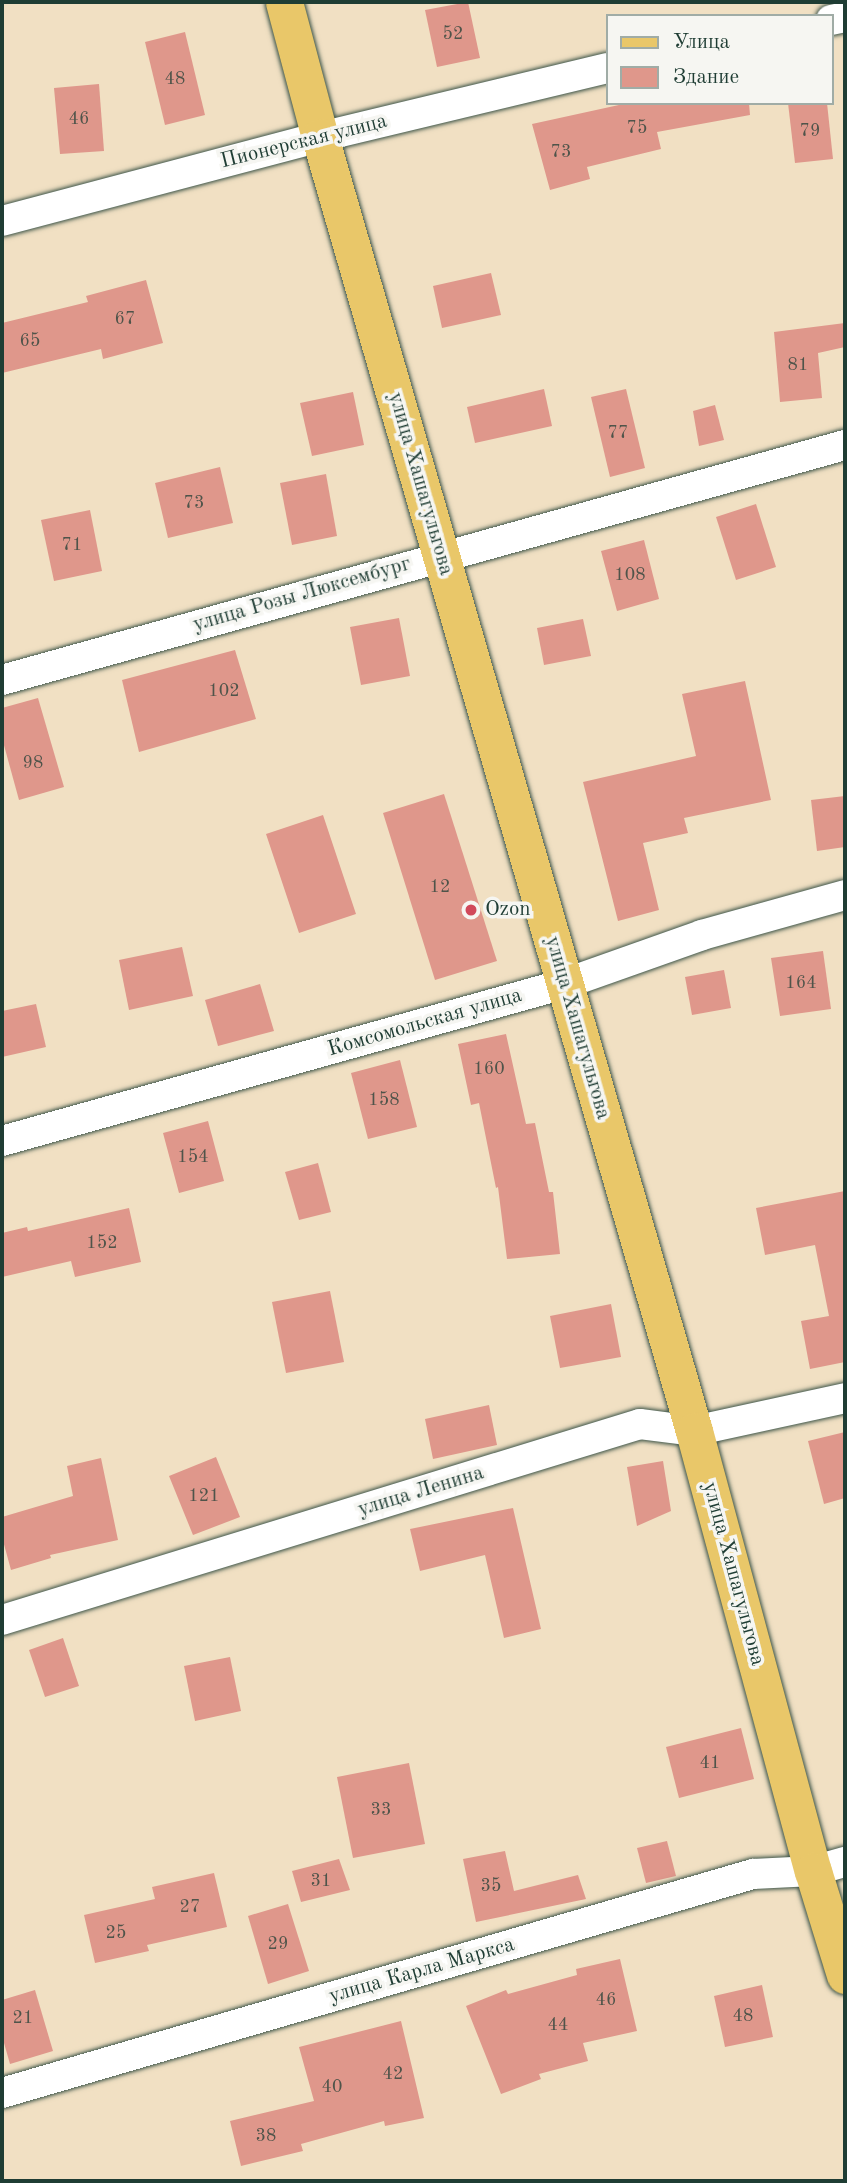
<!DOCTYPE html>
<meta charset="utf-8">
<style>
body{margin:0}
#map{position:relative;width:847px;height:2183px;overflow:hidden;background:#f1e0c3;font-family:"Old Standard TT",serif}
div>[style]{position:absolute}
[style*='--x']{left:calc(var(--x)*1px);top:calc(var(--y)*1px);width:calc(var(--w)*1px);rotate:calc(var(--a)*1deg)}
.building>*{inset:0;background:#df978b}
.roads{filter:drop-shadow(0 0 2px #3e5549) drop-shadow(0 0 2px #3e5549)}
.minor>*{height:30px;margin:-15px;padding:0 15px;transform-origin:15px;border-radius:15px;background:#fff}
.major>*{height:37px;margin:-18.5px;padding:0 18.5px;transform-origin:18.5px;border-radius:18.5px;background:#e9c769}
.dots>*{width:19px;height:19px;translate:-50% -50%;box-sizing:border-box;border:4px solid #f6f6f2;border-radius:50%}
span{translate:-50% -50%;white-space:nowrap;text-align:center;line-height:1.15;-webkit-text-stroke:7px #f6f6f2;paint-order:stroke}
.number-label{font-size:18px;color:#4f544a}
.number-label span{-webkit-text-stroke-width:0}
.street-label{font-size:21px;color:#1f3d34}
.poi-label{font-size:21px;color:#1f3d34}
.left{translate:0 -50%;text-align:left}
.frame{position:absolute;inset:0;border:4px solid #1f3d34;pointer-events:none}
.legend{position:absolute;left:606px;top:14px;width:228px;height:91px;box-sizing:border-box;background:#f6f6f2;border:2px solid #a0aca6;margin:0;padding:9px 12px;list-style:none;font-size:21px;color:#1f3d34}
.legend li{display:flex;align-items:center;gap:14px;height:35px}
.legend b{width:35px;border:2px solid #a0aca6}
</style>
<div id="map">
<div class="building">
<i style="clip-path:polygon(468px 2px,480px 58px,437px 67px,425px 10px)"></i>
<i style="clip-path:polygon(185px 32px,205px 115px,165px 125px,145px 42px)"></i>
<i style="clip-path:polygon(99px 84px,104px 151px,60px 154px,54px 88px)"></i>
<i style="clip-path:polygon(628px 103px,749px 103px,750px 115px,657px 132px,661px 149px,587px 167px,590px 179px,550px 190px,532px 124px)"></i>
<i style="clip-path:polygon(788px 103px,827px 103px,833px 159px,795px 163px)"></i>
<i style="clip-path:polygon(491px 273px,501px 315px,442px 328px,433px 286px)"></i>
<i style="clip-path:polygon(146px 280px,163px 343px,103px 359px,101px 349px,2px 373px,2px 323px,88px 302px,86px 296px)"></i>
<i style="clip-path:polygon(845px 323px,845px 347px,818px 353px,822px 398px,780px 402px,774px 332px)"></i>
<i style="clip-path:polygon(544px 389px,552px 426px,475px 443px,467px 407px)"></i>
<i style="clip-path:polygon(626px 389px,645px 468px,610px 477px,591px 397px)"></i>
<i style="clip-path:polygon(353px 392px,364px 445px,312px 456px,300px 403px)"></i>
<i style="clip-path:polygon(715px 405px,724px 440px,699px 446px,693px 411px)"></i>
<i style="clip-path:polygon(220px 467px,233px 523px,168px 538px,155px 483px)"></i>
<i style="clip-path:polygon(326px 474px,337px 536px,292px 545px,280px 483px)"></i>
<i style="clip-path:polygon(756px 504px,776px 567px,736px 580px,716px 517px)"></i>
<i style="clip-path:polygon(90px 510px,102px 571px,54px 581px,41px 520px)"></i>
<i style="clip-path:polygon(644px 540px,659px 599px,617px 611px,601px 551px)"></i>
<i style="clip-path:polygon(399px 618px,410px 676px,361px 685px,350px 627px)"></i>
<i style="clip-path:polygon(583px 619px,591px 656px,544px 665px,537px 628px)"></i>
<i style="clip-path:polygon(235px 650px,256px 719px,139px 752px,122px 680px)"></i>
<i style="clip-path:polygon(745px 681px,771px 800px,684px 818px,688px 833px,643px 843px,659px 910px,618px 921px,583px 782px,696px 756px,682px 694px)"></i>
<i style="clip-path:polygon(38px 698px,64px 787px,19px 800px,2px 738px,2px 708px)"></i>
<i style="clip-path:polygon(444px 794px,497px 961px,435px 980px,383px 813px)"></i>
<i style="clip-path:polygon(845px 796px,845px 847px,817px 851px,811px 800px)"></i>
<i style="clip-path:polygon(323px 815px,356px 914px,299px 933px,266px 834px)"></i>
<i style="clip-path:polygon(182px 947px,193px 996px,129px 1010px,119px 960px)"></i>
<i style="clip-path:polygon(823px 951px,831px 1009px,780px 1016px,771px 958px)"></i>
<i style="clip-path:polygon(724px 970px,731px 1008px,692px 1015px,685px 977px)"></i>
<i style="clip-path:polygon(260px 984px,274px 1031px,218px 1046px,205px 1000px)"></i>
<i style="clip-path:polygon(36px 1004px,46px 1047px,2px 1057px,2px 1011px)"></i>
<i style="clip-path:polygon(506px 1034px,526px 1124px,535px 1123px,549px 1192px,553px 1192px,560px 1254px,507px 1259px,498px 1187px,496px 1188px,479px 1103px,471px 1105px,458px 1044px)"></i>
<i style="clip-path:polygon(400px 1060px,417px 1127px,368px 1139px,351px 1073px)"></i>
<i style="clip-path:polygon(208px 1121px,224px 1181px,179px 1193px,163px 1133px)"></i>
<i style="clip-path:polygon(318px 1163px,331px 1212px,299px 1220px,285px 1172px)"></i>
<i style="clip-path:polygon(845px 1191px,845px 1362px,810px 1369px,801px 1321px,829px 1316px,815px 1245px,765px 1255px,756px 1208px)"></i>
<i style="clip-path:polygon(129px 1208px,141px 1262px,75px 1277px,71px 1261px,2px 1277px,2px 1233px,27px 1227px,28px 1231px)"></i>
<i style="clip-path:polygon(330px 1291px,344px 1362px,286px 1373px,272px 1302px)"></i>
<i style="clip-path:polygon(611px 1304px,621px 1357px,560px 1368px,550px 1316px)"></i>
<i style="clip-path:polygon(489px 1405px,497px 1445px,433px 1459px,425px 1419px)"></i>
<i style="clip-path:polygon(845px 1432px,845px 1498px,824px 1504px,808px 1441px)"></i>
<i style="clip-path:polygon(216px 1457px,240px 1517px,193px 1535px,169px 1476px)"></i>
<i style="clip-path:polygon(101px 1458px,118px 1540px,50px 1555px,51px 1558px,11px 1570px,2px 1537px,2px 1517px,73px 1496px,67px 1466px)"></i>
<i style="clip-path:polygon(663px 1461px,671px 1511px,637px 1526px,627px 1467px)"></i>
<i style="clip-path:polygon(513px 1508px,541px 1629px,504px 1638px,485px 1555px,420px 1571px,410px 1529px)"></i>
<i style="clip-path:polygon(63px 1638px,79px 1686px,45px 1697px,29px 1650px)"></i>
<i style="clip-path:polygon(230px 1657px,241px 1711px,195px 1721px,184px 1666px)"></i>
<i style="clip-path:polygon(741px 1728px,754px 1779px,679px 1798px,666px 1747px)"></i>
<i style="clip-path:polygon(409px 1763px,425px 1844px,353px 1858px,337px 1777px)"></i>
<i style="clip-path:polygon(667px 1841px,676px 1876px,646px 1883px,637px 1848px)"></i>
<i style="clip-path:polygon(505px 1851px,514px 1891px,578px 1875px,586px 1899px,476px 1922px,463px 1859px)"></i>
<i style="clip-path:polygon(339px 1859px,350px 1890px,301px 1902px,292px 1871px)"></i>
<i style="clip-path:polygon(214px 1873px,227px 1927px,147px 1945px,149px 1951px,95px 1963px,84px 1915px,155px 1899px,152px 1887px)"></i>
<i style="clip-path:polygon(288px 1904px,309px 1971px,268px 1984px,248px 1916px)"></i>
<i style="clip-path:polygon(620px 1959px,637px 2031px,583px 2043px,588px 2061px,539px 2074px,541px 2079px,501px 2094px,466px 2006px,506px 1990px,508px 1994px,577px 1975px,576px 1969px)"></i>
<i style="clip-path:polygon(762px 1985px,773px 2037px,725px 2047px,714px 1996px)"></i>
<i style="clip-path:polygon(35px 1990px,53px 2051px,10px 2064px,2px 2036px,2px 2000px)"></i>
<i style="clip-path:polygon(401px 2021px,424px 2118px,385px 2126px,384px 2121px,301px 2144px,303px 2151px,241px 2166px,230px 2121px,314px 2101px,299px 2047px)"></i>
</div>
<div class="roads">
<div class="minor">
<i style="--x:831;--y:20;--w:14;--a:-12"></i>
<i style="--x:2;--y:221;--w:329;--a:-14.8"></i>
<i style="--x:320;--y:137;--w:295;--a:-13.5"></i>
<i style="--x:2;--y:680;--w:875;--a:-15.58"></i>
<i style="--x:2;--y:1141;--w:584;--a:-15.61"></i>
<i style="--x:564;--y:984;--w:146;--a:-19.5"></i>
<i style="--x:702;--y:935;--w:148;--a:-15.6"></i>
<i style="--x:2;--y:1620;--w:667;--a:-17.08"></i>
<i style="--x:640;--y:1424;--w:54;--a:7.4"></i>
<i style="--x:694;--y:1431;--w:155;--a:-12.3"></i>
<i style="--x:2;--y:2093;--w:782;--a:-16.26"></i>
<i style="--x:753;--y:1874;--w:60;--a:-2.9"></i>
<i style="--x:813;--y:1871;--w:33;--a:-16"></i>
</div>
<div class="major">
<i style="--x:284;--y:2;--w:140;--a:75.1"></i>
<i style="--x:320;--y:137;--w:1347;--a:73.88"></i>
<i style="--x:694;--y:1431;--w:456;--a:74.9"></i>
<i style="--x:813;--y:1871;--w:109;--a:72.9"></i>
</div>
</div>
<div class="dots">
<i style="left:471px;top:910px;background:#d1495b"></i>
</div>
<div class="number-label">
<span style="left:453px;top:34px">52</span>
<span style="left:175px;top:79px">48</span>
<span style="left:79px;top:119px">46</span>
<span style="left:637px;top:128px">75</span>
<span style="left:810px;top:131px">79</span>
<span style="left:561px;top:152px">73</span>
<span style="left:125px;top:319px">67</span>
<span style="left:30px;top:341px">65</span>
<span style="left:798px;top:365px">81</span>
<span style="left:618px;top:433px">77</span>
<span style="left:194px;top:503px">73</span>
<span style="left:72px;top:545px">71</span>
<span style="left:630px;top:575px">108</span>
<span style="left:224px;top:691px">102</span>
<span style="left:33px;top:763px">98</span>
<span style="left:440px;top:887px">12</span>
<span style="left:801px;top:983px">164</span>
<span style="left:489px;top:1069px">160</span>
<span style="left:384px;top:1100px">158</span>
<span style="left:193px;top:1157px">154</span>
<span style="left:102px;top:1243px">152</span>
<span style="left:204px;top:1496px">121</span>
<span style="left:710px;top:1763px">41</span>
<span style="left:381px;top:1810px">33</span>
<span style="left:321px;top:1881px">31</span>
<span style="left:491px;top:1886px">35</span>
<span style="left:190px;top:1907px">27</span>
<span style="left:116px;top:1933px">25</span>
<span style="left:278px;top:1944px">29</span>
<span style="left:606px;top:2000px">46</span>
<span style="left:743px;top:2016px">48</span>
<span style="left:23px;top:2018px">21</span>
<span style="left:558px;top:2025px">44</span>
<span style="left:393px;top:2074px">42</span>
<span style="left:332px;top:2087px">40</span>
<span style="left:266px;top:2136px">38</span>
</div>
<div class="street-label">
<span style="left:304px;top:142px;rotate:-14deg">Пионерская улица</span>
<span style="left:420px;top:484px;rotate:74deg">улица Хашагульгова</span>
<span style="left:302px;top:595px;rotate:-16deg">улица Розы Люксембург</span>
<span style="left:425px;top:1023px;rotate:-16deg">Комсомольская улица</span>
<span style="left:577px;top:1028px;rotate:74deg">улица Хашагульгова</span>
<span style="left:421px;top:1492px;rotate:-17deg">улица Ленина</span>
<span style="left:733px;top:1574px;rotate:75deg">улица Хашагульгова</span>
<span style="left:422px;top:1971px;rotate:-16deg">улица Карла Маркса</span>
</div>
<div class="poi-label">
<span class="left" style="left:485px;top:910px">Ozon</span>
</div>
<div class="frame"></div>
<ul class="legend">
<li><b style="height:9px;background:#e9c769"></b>Улица</li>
<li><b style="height:19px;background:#df978b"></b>Здание</li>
</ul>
</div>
